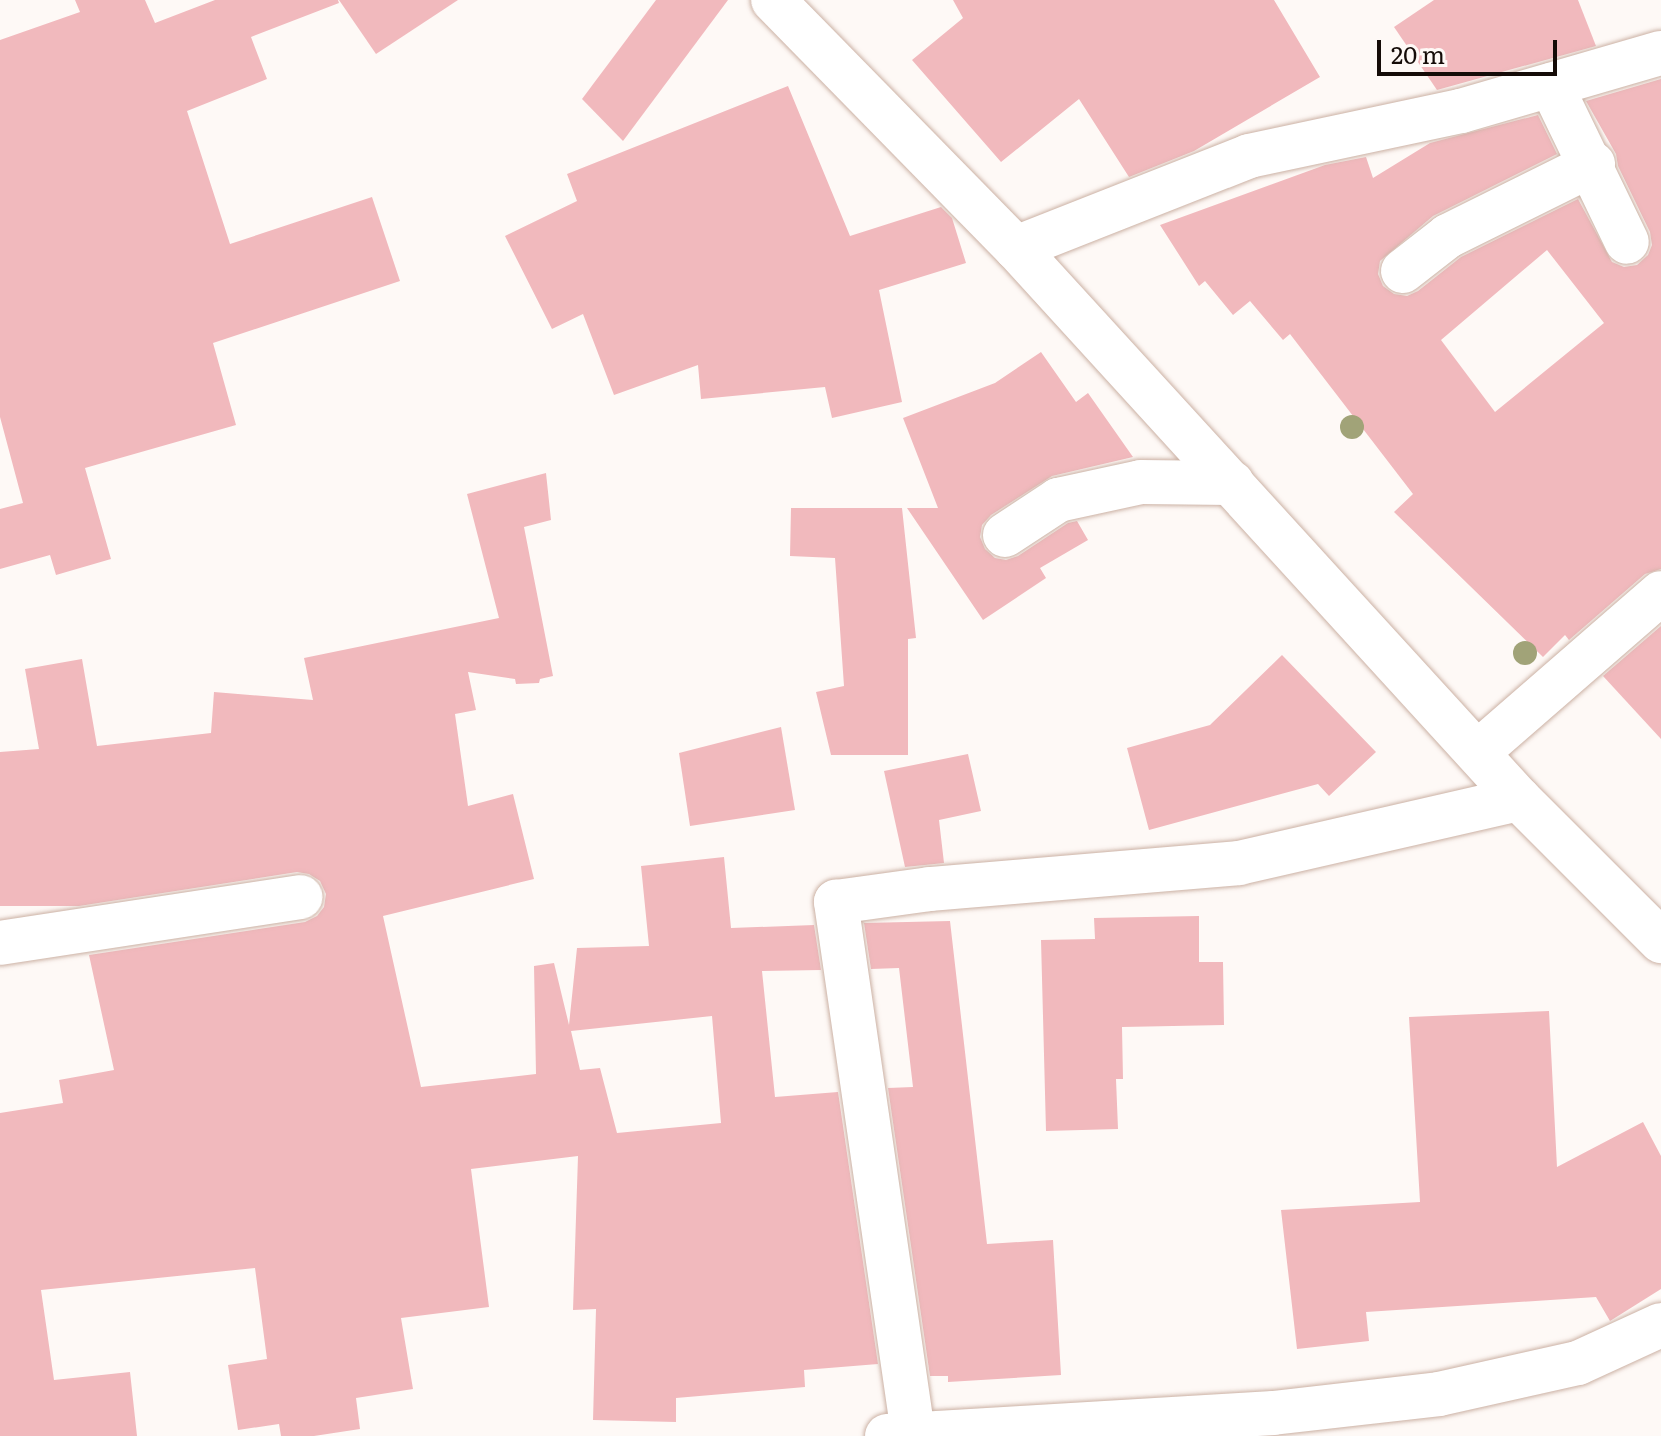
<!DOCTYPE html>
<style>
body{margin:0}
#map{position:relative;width:1661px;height:1436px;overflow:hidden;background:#fef9f6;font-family:Literata,serif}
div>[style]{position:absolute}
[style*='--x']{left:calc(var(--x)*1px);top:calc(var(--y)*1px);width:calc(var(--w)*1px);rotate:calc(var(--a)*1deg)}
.building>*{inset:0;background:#f1b9bd}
.roads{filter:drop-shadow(0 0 2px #cbb1a4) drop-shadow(0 0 2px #cbb1a4)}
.minor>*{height:44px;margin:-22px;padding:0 22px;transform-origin:22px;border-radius:22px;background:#fff}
.trees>*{width:24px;height:24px;margin:-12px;border-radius:50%;background:#a1a378}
span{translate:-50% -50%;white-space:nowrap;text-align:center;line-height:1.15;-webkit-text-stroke:6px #fef9f6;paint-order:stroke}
.scale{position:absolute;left:1377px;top:40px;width:180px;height:36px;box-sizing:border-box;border:4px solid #150c08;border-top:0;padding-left:10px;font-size:24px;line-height:28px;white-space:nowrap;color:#150c08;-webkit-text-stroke:6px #fef9f6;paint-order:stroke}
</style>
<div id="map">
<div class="building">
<i style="clip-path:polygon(75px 0,145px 0,155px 23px,215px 0,338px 0,339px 3px,251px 37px,267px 79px,187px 111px,230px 244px,372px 197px,400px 281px,213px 343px,236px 425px,85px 468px,111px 559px,56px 575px,50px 555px,0 569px,0 509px,23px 503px,0 417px,0 40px,80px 12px)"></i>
<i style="clip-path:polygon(339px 0,458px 0,376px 54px)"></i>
<i style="clip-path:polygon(656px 0,728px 0,623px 141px,582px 99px)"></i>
<i style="clip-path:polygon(953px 0,1274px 0,1320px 77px,1194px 151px,1129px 177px,1079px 99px,1001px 162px,912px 60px,963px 18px)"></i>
<i style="clip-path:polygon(1434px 0,1578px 0,1596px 46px,1437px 90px,1394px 27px)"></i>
<i style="clip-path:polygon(evenodd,1661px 79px,1661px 569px,1645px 574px,1569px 640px,1565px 635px,1543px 657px,1394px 512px,1413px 494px,1290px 334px,1283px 340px,1250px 301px,1233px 315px,1205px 281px,1199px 286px,1160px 225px,1325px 165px,1366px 157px,1373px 178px,1430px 143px,1538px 115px,1557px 154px,1433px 216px,1380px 261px,1378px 274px,1383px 286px,1394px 294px,1407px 296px,1418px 291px,1461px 257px,1578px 199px,1612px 262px,1624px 267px,1637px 265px,1648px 255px,1652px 245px,1650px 232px,1618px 166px,1616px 154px,1586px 101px,1661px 79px,1547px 250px,1604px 323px,1495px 412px,1441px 340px,1547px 250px)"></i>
<i style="clip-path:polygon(788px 86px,850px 236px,941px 207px,952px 218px,966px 263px,879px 290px,902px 402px,832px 418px,825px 387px,701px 399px,698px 365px,614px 395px,583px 314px,552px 329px,505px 236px,577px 201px,567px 174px)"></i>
<i style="clip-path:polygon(1041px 352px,1076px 402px,1088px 393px,1133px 457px,1052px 476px,991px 515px,982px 525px,980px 537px,985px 549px,995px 558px,1006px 560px,1018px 556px,1068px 523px,1077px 521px,1088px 540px,1040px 568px,1046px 578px,983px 620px,907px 508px,938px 508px,903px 418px,995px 383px)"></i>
<i style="clip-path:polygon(evenodd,546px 473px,551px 520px,524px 527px,553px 676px,540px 679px,539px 683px,516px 684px,515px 679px,468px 672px,476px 710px,455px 714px,468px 806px,513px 794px,534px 879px,383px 916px,421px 1087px,536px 1074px,534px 966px,554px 963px,569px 1025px,577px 948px,649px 946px,641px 866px,724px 857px,731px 928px,814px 925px,821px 970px,762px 971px,775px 1097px,838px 1092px,878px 1364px,804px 1370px,805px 1387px,676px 1398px,676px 1422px,593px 1420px,596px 1309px,573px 1310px,578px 1156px,471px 1169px,489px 1307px,401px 1318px,413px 1389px,356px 1398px,360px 1429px,314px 1436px,281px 1436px,279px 1424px,238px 1430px,228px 1365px,267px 1359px,255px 1268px,41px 1290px,54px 1380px,130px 1372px,137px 1436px,0 1436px,0 1113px,63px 1103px,59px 1080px,114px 1070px,89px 955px,305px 922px,317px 916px,324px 907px,326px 894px,320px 881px,309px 874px,297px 872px,79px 906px,0 906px,0 752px,39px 749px,25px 669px,82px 659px,97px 746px,211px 733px,214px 692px,313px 700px,304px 658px,499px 618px,467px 494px,546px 473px,712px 1016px,721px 1123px,617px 1133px,600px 1068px,580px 1070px,571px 1031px,712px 1016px)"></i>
<i style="clip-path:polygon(791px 508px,902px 508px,916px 638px,908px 639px,908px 755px,831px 755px,816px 692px,844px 686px,835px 558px,790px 556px)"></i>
<i style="clip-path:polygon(1661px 626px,1661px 739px,1603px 676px)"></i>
<i style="clip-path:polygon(1282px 655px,1376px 752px,1329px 796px,1318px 784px,1149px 830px,1127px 748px,1210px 725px)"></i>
<i style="clip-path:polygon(781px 727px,795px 810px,690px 826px,679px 753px)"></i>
<i style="clip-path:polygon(968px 754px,981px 811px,939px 820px,944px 863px,905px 867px,884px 771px)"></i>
<i style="clip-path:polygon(1199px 916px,1199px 962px,1223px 962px,1224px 1025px,1122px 1027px,1123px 1079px,1116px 1079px,1118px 1129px,1046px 1131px,1041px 940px,1095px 939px,1094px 918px)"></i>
<i style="clip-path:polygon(950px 921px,987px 1244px,1053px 1240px,1061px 1375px,948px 1382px,948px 1376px,930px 1376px,888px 1088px,913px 1087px,899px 968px,871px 969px,864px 923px)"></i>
<i style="clip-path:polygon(1549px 1011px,1557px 1167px,1643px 1122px,1661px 1156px,1661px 1289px,1610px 1321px,1596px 1297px,1366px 1312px,1369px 1341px,1297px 1349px,1281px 1210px,1420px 1202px,1409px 1017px)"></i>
</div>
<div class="roads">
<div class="minor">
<i style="--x:773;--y:0;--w:347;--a:45.6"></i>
<i style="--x:1016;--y:248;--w:746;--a:47.61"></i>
<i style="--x:1519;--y:799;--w:201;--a:45"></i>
<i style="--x:1551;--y:85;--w:174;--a:64.2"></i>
<i style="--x:1016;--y:248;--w:251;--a:-21.5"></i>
<i style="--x:1249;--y:156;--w:217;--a:-12"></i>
<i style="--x:1461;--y:111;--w:208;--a:-16.2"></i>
<i style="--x:1403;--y:271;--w:57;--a:-37.9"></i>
<i style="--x:1448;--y:236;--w:162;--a:-26.4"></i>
<i style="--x:1005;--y:535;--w:64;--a:-33.4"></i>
<i style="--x:1058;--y:500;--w:85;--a:-12.2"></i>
<i style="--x:1141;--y:482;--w:91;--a:0.6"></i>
<i style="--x:1478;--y:752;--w:242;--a:-41"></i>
<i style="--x:0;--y:943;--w:304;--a:-8.7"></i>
<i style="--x:913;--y:1433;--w:537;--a:-98.25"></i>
<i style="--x:836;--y:902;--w:95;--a:-7.9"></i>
<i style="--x:930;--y:889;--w:310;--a:-4.8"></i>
<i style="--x:1239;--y:863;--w:287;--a:-12.9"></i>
<i style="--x:887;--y:1436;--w:387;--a:-3.4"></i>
<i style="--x:1273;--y:1413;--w:167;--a:-6.5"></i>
<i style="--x:1439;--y:1394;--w:142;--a:-12.6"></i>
<i style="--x:1578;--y:1363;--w:91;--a:-24.6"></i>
</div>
</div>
<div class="trees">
<i style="left:1352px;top:427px"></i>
<i style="left:1525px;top:653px"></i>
</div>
<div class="scale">20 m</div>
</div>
